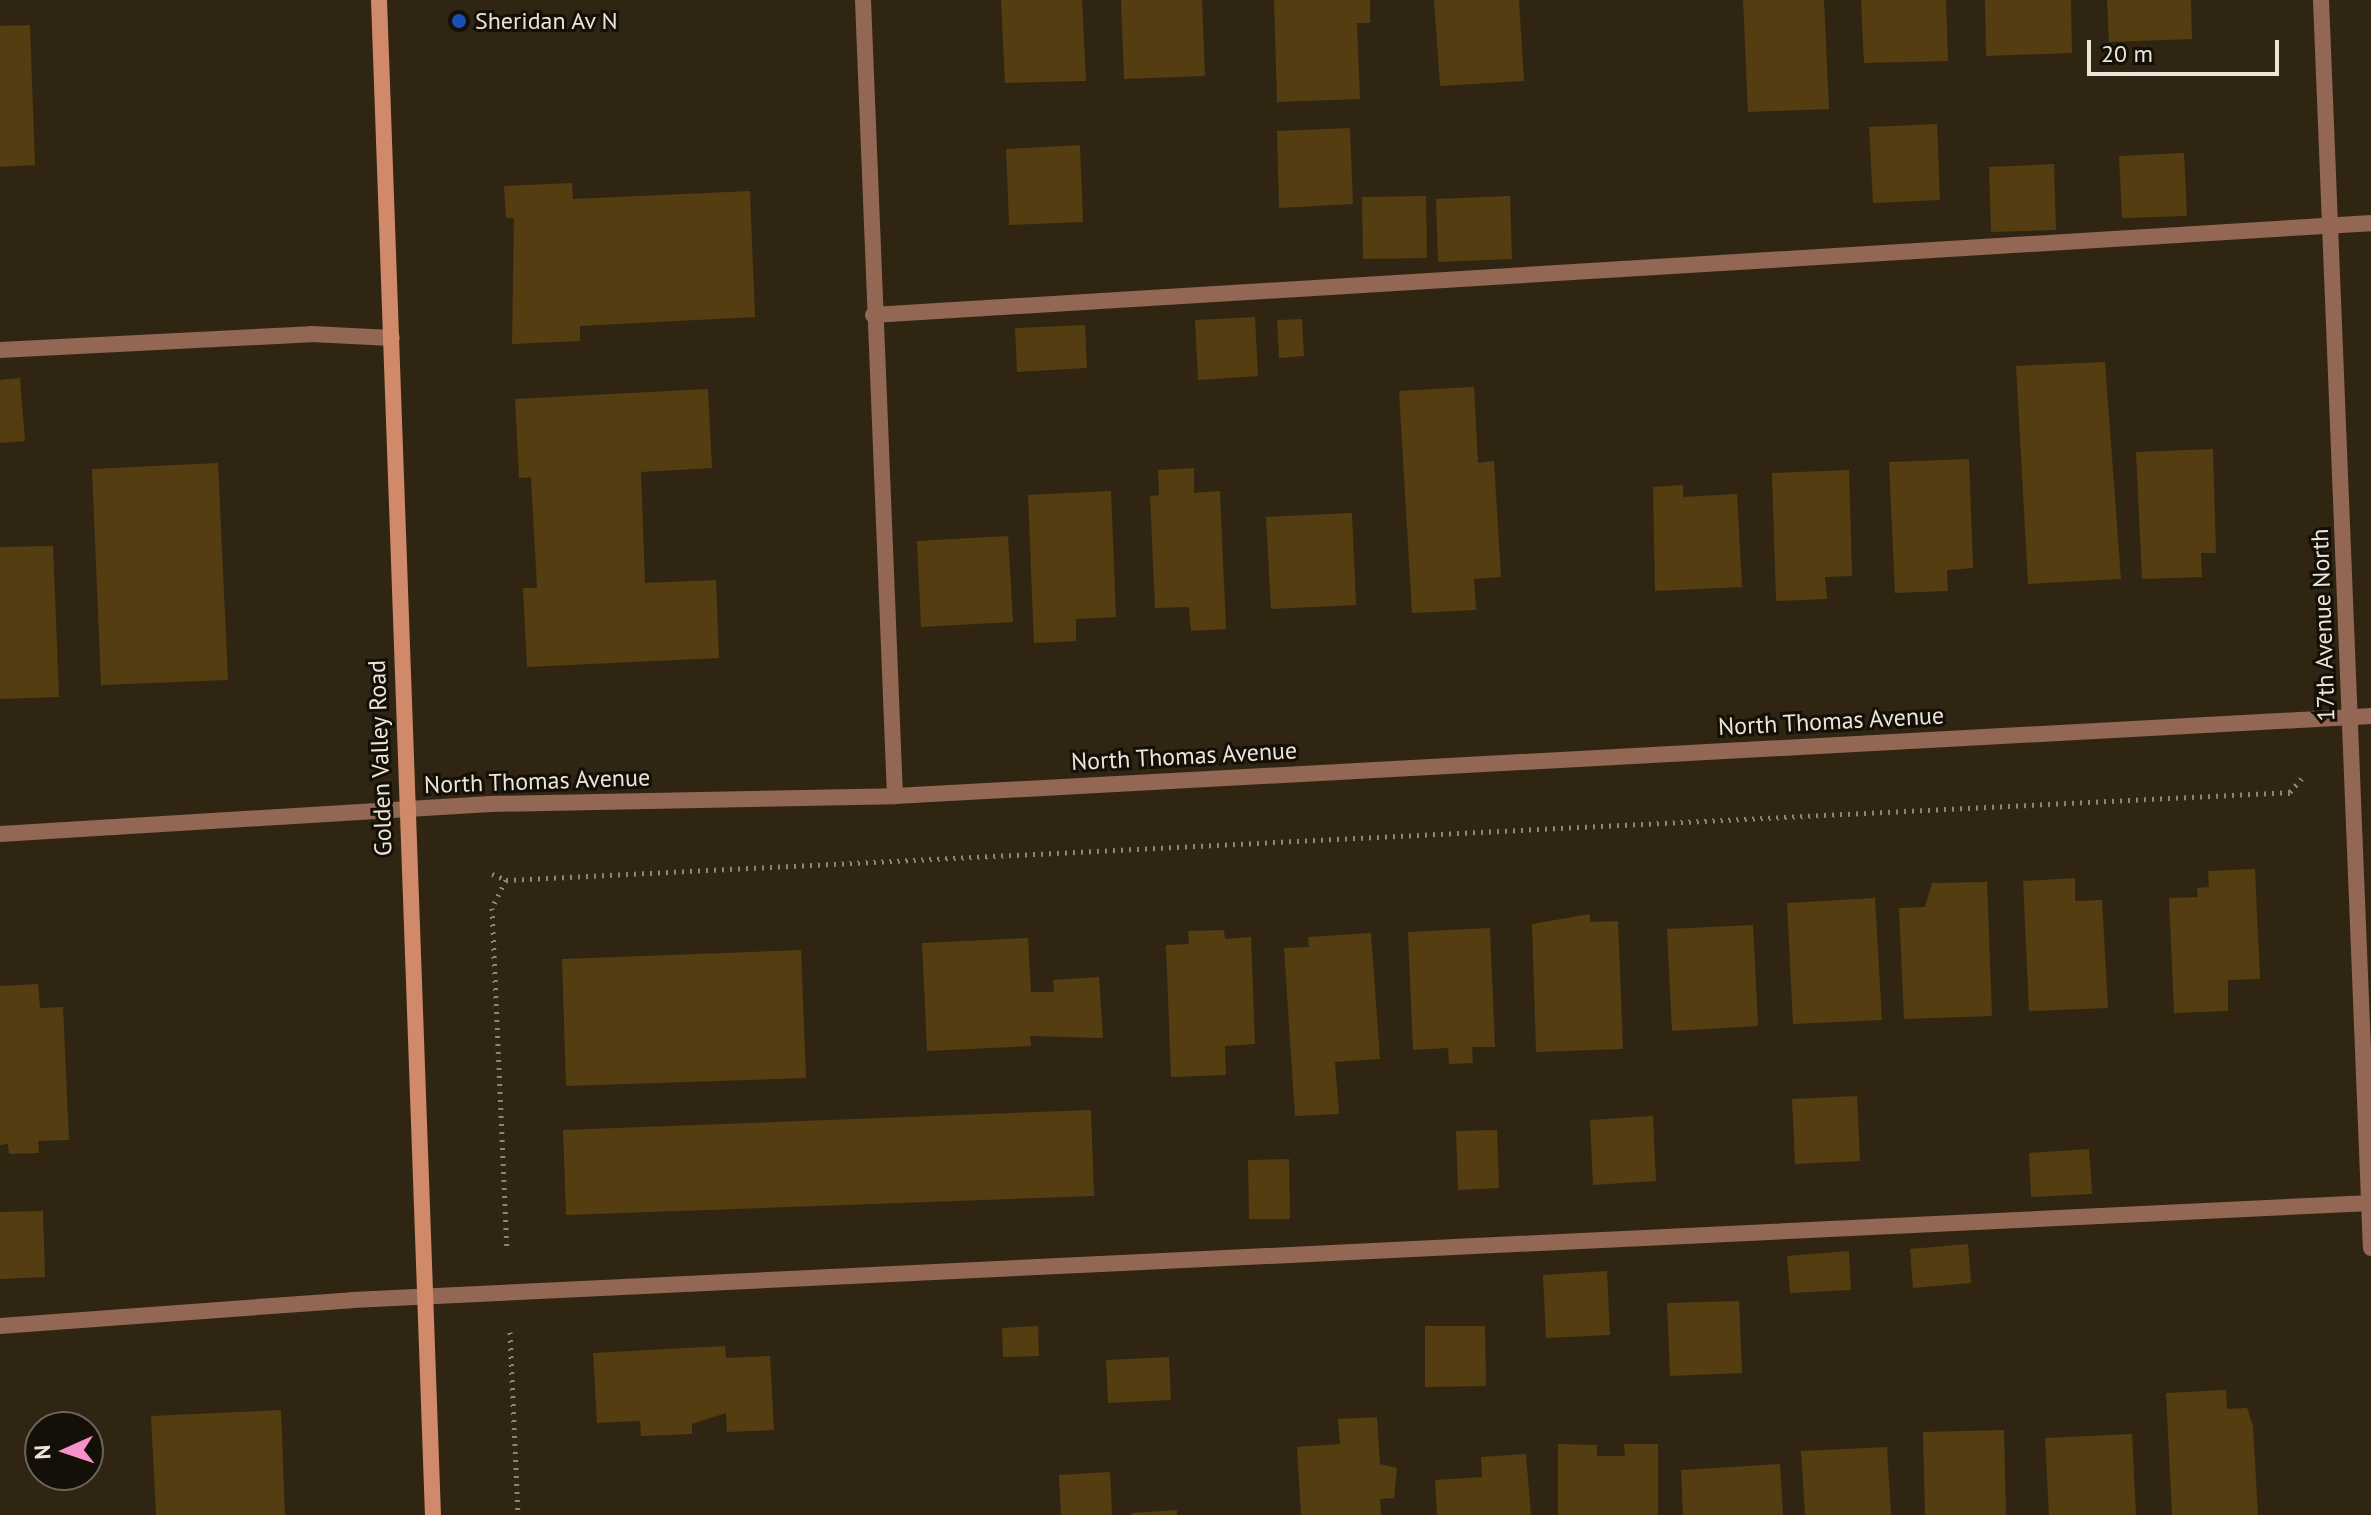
<!DOCTYPE html>
<style>
body{margin:0}
#map{position:relative;width:2371px;height:1515px;overflow:hidden;background:#302512;font-family:"PT Sans",sans-serif}
div>[style]{position:absolute}
[style*='--x']{left:calc(var(--x)*1px);top:calc(var(--y)*1px);width:calc(var(--w)*1px);rotate:calc(var(--a)*1deg)}
.building>*{inset:0;background:#543d11}
.path>*{height:5px;margin-top:-2.5px;transform-origin:0;background:repeating-linear-gradient(90deg,#8f8576 0 2px,transparent 0 8px)}
.lane>*{height:16px;margin:-8px;padding:0 8px;transform-origin:8px;border-radius:8px;background:#936753}
.street>*{height:16px;margin:-8px;padding:0 8px;transform-origin:8px;border-radius:8px;background:#936753}
.secondary>*{height:16px;margin:-8px;padding:0 8px;transform-origin:8px;border-radius:8px;background:#d08a69}
.dots>*{width:22px;height:22px;translate:-50% -50%;box-sizing:border-box;border:4px solid #140f07;border-radius:50%}
span{translate:-50% -50%;white-space:nowrap;text-align:center;line-height:1.15;-webkit-text-stroke:6px #140f07;paint-order:stroke}
.poi-label{font-size:24px;color:#ede5da}
.left{translate:0 -50%;text-align:left}
.street-label{font-size:24px;color:#ede5da}
.north{position:absolute;left:24px;top:1411px;width:80px;height:80px;box-sizing:border-box;background:#140f07;border:2px solid #6b655b;border-radius:50%;rotate:267deg;font-size:22px;font-weight:700;line-height:32px;text-align:center;color:#ede5da}
.north::after{content:'';display:block;margin:auto;width:28px;height:36px;background:#f890cc;clip-path:polygon(50% 0,100% 100%,50% 72%,0 100%)}
.scale{position:absolute;left:2087px;top:40px;width:192px;height:36px;box-sizing:border-box;border:4px solid #ede5da;border-top:0;padding-left:10px;font-size:24px;line-height:28px;white-space:nowrap;color:#ede5da;-webkit-text-stroke:6px #140f07;paint-order:stroke}
</style>
<div id="map">
<div class="building">
<i style="clip-path:polygon(1001px 0,1082px 0,1086px 81px,1005px 83px)"></i>
<i style="clip-path:polygon(1121px 0,1202px 0,1205px 76px,1124px 79px)"></i>
<i style="clip-path:polygon(1274px 0,1370px 0,1370px 23px,1357px 23px,1360px 99px,1277px 102px)"></i>
<i style="clip-path:polygon(1434px 0,1519px 0,1524px 81px,1440px 86px)"></i>
<i style="clip-path:polygon(1743px 0,1824px 0,1829px 109px,1748px 112px)"></i>
<i style="clip-path:polygon(1861px 0,1946px 0,1948px 61px,1864px 63px)"></i>
<i style="clip-path:polygon(1985px 0,2071px 0,2072px 53px,1986px 56px)"></i>
<i style="clip-path:polygon(2107px 0,2191px 0,2192px 39px,2109px 42px)"></i>
<i style="clip-path:polygon(30px 25px,35px 165px,0 167px,0 26px)"></i>
<i style="clip-path:polygon(1937px 124px,1940px 200px,1873px 203px,1869px 127px)"></i>
<i style="clip-path:polygon(1350px 128px,1353px 204px,1279px 208px,1277px 131px)"></i>
<i style="clip-path:polygon(1080px 145px,1083px 222px,1009px 225px,1006px 149px)"></i>
<i style="clip-path:polygon(2184px 153px,2187px 216px,2122px 218px,2119px 156px)"></i>
<i style="clip-path:polygon(2054px 164px,2056px 230px,1991px 232px,1989px 167px)"></i>
<i style="clip-path:polygon(572px 183px,573px 199px,750px 191px,755px 317px,580px 326px,580px 341px,512px 344px,514px 218px,506px 218px,504px 186px)"></i>
<i style="clip-path:polygon(1426px 196px,1427px 258px,1363px 259px,1362px 197px)"></i>
<i style="clip-path:polygon(1510px 196px,1512px 259px,1438px 262px,1436px 199px)"></i>
<i style="clip-path:polygon(1255px 317px,1258px 376px,1198px 380px,1195px 320px)"></i>
<i style="clip-path:polygon(1302px 319px,1304px 356px,1279px 358px,1277px 320px)"></i>
<i style="clip-path:polygon(1085px 325px,1087px 368px,1017px 372px,1015px 328px)"></i>
<i style="clip-path:polygon(2105px 362px,2121px 579px,2028px 584px,2016px 366px)"></i>
<i style="clip-path:polygon(20px 378px,25px 441px,0 443px,0 380px)"></i>
<i style="clip-path:polygon(1474px 387px,1478px 463px,1494px 461px,1501px 577px,1474px 579px,1476px 610px,1412px 613px,1399px 391px)"></i>
<i style="clip-path:polygon(708px 389px,712px 468px,641px 472px,645px 583px,716px 580px,719px 658px,527px 667px,523px 588px,537px 588px,531px 477px,519px 478px,515px 399px)"></i>
<i style="clip-path:polygon(2213px 449px,2216px 553px,2201px 553px,2202px 577px,2142px 579px,2136px 452px)"></i>
<i style="clip-path:polygon(1969px 459px,1973px 568px,1947px 570px,1948px 591px,1895px 593px,1889px 462px)"></i>
<i style="clip-path:polygon(218px 463px,228px 680px,101px 685px,92px 469px)"></i>
<i style="clip-path:polygon(1194px 468px,1194px 493px,1220px 491px,1226px 629px,1191px 631px,1189px 607px,1155px 608px,1150px 496px,1159px 495px,1158px 470px)"></i>
<i style="clip-path:polygon(1849px 470px,1852px 576px,1825px 577px,1827px 599px,1776px 601px,1772px 473px)"></i>
<i style="clip-path:polygon(1683px 485px,1683px 497px,1737px 494px,1742px 587px,1655px 591px,1653px 487px)"></i>
<i style="clip-path:polygon(1111px 491px,1116px 617px,1076px 619px,1076px 641px,1034px 643px,1028px 495px)"></i>
<i style="clip-path:polygon(1352px 513px,1356px 605px,1271px 609px,1266px 517px)"></i>
<i style="clip-path:polygon(1008px 536px,1013px 622px,921px 627px,917px 541px)"></i>
<i style="clip-path:polygon(53px 546px,59px 697px,0 699px,0 547px)"></i>
<i style="clip-path:polygon(2255px 869px,2260px 979px,2228px 980px,2228px 1011px,2174px 1013px,2169px 898px,2198px 897px,2197px 888px,2209px 887px,2208px 871px)"></i>
<i style="clip-path:polygon(2075px 878px,2075px 901px,2102px 900px,2108px 1008px,2029px 1011px,2023px 881px)"></i>
<i style="clip-path:polygon(1987px 882px,1992px 1016px,1904px 1019px,1899px 908px,1925px 907px,1932px 883px)"></i>
<i style="clip-path:polygon(1875px 898px,1882px 1020px,1793px 1024px,1787px 903px)"></i>
<i style="clip-path:polygon(1590px 914px,1590px 922px,1618px 921px,1623px 1049px,1536px 1052px,1532px 924px)"></i>
<i style="clip-path:polygon(1753px 925px,1758px 1026px,1672px 1031px,1667px 929px)"></i>
<i style="clip-path:polygon(1490px 928px,1495px 1047px,1472px 1047px,1473px 1063px,1449px 1064px,1448px 1048px,1413px 1050px,1408px 932px)"></i>
<i style="clip-path:polygon(1224px 930px,1225px 939px,1251px 937px,1255px 1044px,1225px 1046px,1226px 1075px,1171px 1077px,1166px 945px,1189px 944px,1188px 931px)"></i>
<i style="clip-path:polygon(1371px 933px,1380px 1059px,1335px 1062px,1339px 1114px,1295px 1116px,1284px 948px,1309px 947px,1308px 937px)"></i>
<i style="clip-path:polygon(1028px 938px,1031px 992px,1054px 992px,1053px 980px,1099px 977px,1103px 1038px,1030px 1036px,1031px 1046px,927px 1051px,922px 943px)"></i>
<i style="clip-path:polygon(801px 950px,806px 1078px,566px 1086px,562px 959px)"></i>
<i style="clip-path:polygon(38px 984px,40px 1008px,63px 1007px,69px 1140px,38px 1141px,39px 1153px,9px 1154px,8px 1144px,0 1145px,0 986px)"></i>
<i style="clip-path:polygon(1857px 1096px,1860px 1161px,1795px 1164px,1792px 1099px)"></i>
<i style="clip-path:polygon(1091px 1110px,1094px 1196px,566px 1215px,563px 1130px)"></i>
<i style="clip-path:polygon(1653px 1116px,1656px 1181px,1593px 1185px,1590px 1120px)"></i>
<i style="clip-path:polygon(1497px 1130px,1499px 1188px,1458px 1190px,1456px 1131px)"></i>
<i style="clip-path:polygon(2089px 1149px,2092px 1194px,2031px 1197px,2029px 1153px)"></i>
<i style="clip-path:polygon(1289px 1159px,1290px 1219px,1249px 1219px,1248px 1160px)"></i>
<i style="clip-path:polygon(43px 1211px,45px 1277px,0 1279px,0 1212px)"></i>
<i style="clip-path:polygon(1968px 1244px,1971px 1283px,1913px 1288px,1910px 1249px)"></i>
<i style="clip-path:polygon(1849px 1251px,1851px 1290px,1790px 1293px,1787px 1256px)"></i>
<i style="clip-path:polygon(1607px 1271px,1610px 1335px,1546px 1338px,1543px 1275px)"></i>
<i style="clip-path:polygon(1739px 1301px,1742px 1373px,1670px 1376px,1667px 1303px)"></i>
<i style="clip-path:polygon(1038px 1326px,1039px 1356px,1003px 1357px,1002px 1328px)"></i>
<i style="clip-path:polygon(1425px 1326px,1485px 1326px,1486px 1386px,1425px 1387px)"></i>
<i style="clip-path:polygon(725px 1346px,726px 1358px,770px 1356px,774px 1430px,727px 1432px,726px 1413px,692px 1424px,692px 1434px,641px 1436px,640px 1421px,597px 1423px,593px 1353px)"></i>
<i style="clip-path:polygon(1169px 1357px,1171px 1400px,1108px 1403px,1106px 1360px)"></i>
<i style="clip-path:polygon(2226px 1390px,2227px 1409px,2247px 1408px,2253px 1426px,2258px 1515px,2172px 1515px,2166px 1393px)"></i>
<i style="clip-path:polygon(281px 1410px,285px 1515px,156px 1515px,151px 1416px)"></i>
<i style="clip-path:polygon(1377px 1417px,1380px 1464px,1397px 1468px,1394px 1498px,1380px 1499px,1381px 1515px,1301px 1515px,1297px 1447px,1340px 1444px,1338px 1419px)"></i>
<i style="clip-path:polygon(2004px 1430px,2006px 1515px,1925px 1515px,1923px 1432px)"></i>
<i style="clip-path:polygon(2132px 1434px,2136px 1515px,2049px 1515px,2045px 1438px)"></i>
<i style="clip-path:polygon(1558px 1444px,1597px 1445px,1597px 1456px,1625px 1456px,1624px 1444px,1658px 1444px,1658px 1515px,1558px 1515px)"></i>
<i style="clip-path:polygon(1887px 1447px,1891px 1515px,1805px 1515px,1801px 1451px)"></i>
<i style="clip-path:polygon(1526px 1454px,1531px 1515px,1437px 1515px,1435px 1480px,1482px 1477px,1481px 1457px)"></i>
<i style="clip-path:polygon(1780px 1464px,1783px 1515px,1683px 1515px,1681px 1470px)"></i>
<i style="clip-path:polygon(1110px 1472px,1112px 1515px,1061px 1515px,1059px 1475px)"></i>
<i style="clip-path:polygon(1177px 1510px,1177px 1515px,1132px 1515px,1131px 1513px)"></i>
</div>
<div class="path">
<i style="--x:492;--y:874;--w:15;--a:23"></i>
<i style="--x:506;--y:880;--w:31;--a:117"></i>
<i style="--x:492;--y:908;--w:342;--a:87.5"></i>
<i style="--x:506;--y:880;--w:1786;--a:-2.82"></i>
<i style="--x:2290;--y:792;--w:18;--a:-49"></i>
<i style="--x:510;--y:1332;--w:183;--a:87.5"></i>
</div>
<div class="lane">
<i style="--x:863;--y:0;--w:797;--a:87.7"></i>
<i style="--x:873;--y:315;--w:1501;--a:-3.51"></i>
<i style="--x:0;--y:350;--w:311;--a:-2.9"></i>
<i style="--x:311;--y:334;--w:81;--a:2.8"></i>
<i style="--x:0;--y:1326;--w:353;--a:-4.2"></i>
<i style="--x:352;--y:1300;--w:2021;--a:-2.75"></i>
</div>
<div class="street">
<i style="--x:2321;--y:0;--w:1249;--a:87.71"></i>
<i style="--x:0;--y:834;--w:491;--a:-3.5"></i>
<i style="--x:490;--y:804;--w:405;--a:-1.1"></i>
<i style="--x:895;--y:796;--w:1478;--a:-3.1"></i>
</div>
<div class="secondary">
<i style="--x:379;--y:0;--w:1516;--a:87.96"></i>
</div>
<div class="dots">
<i style="left:459px;top:21px;background:#1a4fb4"></i>
</div>
<div class="poi-label">
<span class="left" style="left:475px;top:21px">Sheridan Av N</span>
</div>
<div class="street-label">
<span style="left:2323px;top:625px;rotate:-92deg">17th Avenue North</span>
<span style="left:1831px;top:721px;rotate:-3deg">North Thomas Avenue</span>
<span style="left:1184px;top:756px;rotate:-3deg">North Thomas Avenue</span>
<span style="left:380px;top:758px;rotate:-92deg">Golden Valley Road</span>
<span style="left:537px;top:781px;rotate:-2deg">North Thomas Avenue</span>
</div>
<div class="north">N</div>
<div class="scale">20 m</div>
</div>
